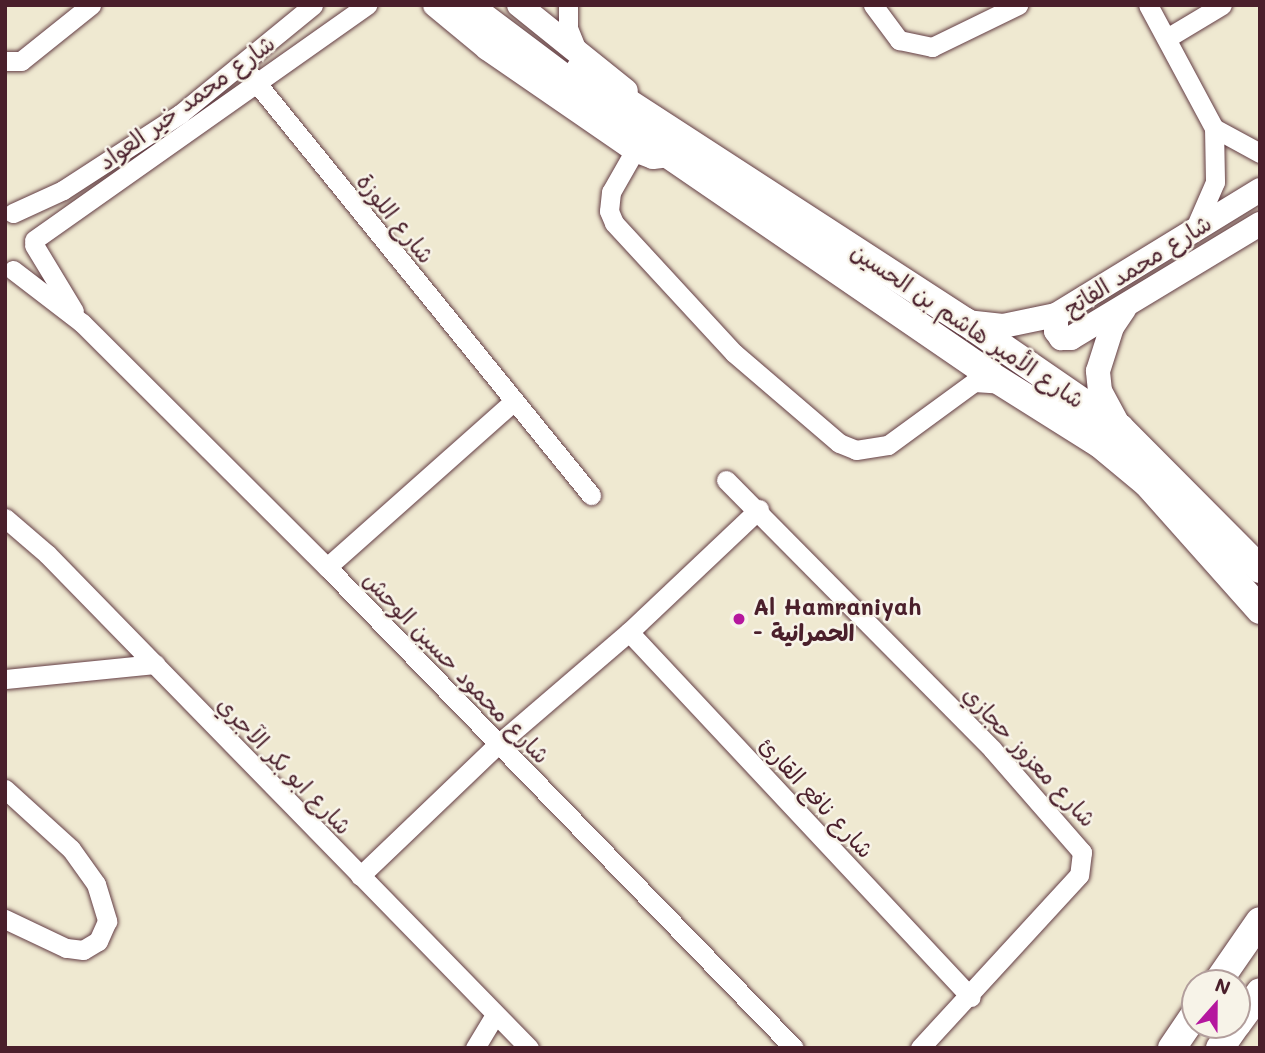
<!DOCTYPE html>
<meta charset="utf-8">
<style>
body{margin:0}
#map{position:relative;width:1265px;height:1053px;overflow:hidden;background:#efe9d1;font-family:Mali,"Playpen Sans Arabic",sans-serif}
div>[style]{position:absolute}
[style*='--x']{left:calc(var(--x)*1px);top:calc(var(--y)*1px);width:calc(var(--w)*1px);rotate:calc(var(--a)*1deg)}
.roads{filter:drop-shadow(0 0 2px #633d44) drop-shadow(0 0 2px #633d44)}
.minor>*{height:19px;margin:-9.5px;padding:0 9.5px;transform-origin:9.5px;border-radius:9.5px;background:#fff}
.major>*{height:24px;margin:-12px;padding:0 12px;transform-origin:12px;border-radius:12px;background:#fff}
.highway>*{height:28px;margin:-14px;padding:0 14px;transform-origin:14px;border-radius:14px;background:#fff}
.dots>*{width:19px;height:19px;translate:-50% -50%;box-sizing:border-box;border:4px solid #f7f3e8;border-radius:50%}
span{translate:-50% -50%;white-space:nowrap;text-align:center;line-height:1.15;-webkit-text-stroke:5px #f7f3e8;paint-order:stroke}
.street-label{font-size:23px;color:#4a1f2b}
.poi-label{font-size:23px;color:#4a1f2b;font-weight:700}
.left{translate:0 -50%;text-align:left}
.frame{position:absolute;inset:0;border:7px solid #4a1f2b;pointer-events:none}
.north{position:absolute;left:1181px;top:969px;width:70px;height:70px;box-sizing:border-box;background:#f7f3e8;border:2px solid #b29e9c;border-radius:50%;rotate:21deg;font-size:19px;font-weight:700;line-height:28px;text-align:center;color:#4a1f2b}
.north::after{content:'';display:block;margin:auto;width:24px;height:32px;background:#b5179e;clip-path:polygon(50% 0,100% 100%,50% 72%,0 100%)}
</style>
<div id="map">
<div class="roads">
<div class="minor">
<i style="--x:568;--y:5;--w:23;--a:90"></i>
<i style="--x:568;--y:28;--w:22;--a:68"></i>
<i style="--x:873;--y:5;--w:44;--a:53.4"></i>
<i style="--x:899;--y:40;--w:34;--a:12"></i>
<i style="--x:932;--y:47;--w:96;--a:-26"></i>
<i style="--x:1148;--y:5;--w:140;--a:61.8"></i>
<i style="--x:1214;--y:128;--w:54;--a:88.9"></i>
<i style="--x:1215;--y:182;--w:50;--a:113.5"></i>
<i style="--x:1167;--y:38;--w:64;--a:-31"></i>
<i style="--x:5;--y:61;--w:16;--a:0"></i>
<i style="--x:21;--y:61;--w:90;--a:-38.7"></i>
<i style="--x:242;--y:65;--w:554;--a:50.94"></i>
<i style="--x:1214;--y:128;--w:52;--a:28.5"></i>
<i style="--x:635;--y:150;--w:48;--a:119.7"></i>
<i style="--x:611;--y:192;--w:19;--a:96"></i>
<i style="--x:609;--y:211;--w:13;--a:67"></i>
<i style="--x:614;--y:223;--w:177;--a:47.3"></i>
<i style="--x:734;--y:353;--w:138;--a:40.6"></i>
<i style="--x:839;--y:443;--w:18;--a:22"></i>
<i style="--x:856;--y:450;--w:32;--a:-9"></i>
<i style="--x:888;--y:445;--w:107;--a:-36.2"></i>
<i style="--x:974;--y:382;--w:27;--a:4"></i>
<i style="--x:13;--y:213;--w:55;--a:-24.7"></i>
<i style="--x:63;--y:190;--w:140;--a:-33"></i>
<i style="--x:180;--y:114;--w:172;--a:-39.3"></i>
<i style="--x:34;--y:240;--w:408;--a:-35.2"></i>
<i style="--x:34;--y:245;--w:77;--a:58.8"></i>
<i style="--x:13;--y:270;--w:87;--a:37.5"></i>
<i style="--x:82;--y:323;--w:346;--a:44.9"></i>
<i style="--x:327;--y:567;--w:670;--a:45.85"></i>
<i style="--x:726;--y:480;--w:378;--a:45.3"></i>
<i style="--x:992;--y:749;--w:137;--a:48.9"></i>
<i style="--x:1082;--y:852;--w:23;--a:97"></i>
<i style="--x:1079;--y:875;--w:235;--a:132.6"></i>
<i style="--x:5;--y:518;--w:55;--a:40.6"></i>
<i style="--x:47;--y:554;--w:690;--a:45.7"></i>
<i style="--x:327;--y:567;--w:249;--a:-41.6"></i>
<i style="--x:629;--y:632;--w:500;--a:46.9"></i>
<i style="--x:5;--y:679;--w:151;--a:-5.7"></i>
<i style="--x:5;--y:789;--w:89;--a:42.3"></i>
<i style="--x:71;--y:849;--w:43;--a:54.5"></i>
<i style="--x:96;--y:884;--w:39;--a:73"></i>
<i style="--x:107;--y:921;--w:22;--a:114"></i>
<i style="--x:98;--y:941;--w:17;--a:149"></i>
<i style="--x:83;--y:950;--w:17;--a:-173"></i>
<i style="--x:66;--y:948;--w:68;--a:-154.6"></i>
<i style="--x:360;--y:876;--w:190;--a:-43.7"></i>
<i style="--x:497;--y:745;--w:174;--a:-40.6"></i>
<i style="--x:629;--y:632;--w:179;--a:-43.4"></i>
<i style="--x:475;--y:1048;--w:39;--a:-59"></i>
</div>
<div class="major">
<i style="--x:435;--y:5;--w:67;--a:39.6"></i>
<i style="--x:487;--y:48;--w:180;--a:34.6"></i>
<i style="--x:635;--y:150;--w:19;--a:21"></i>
<i style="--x:653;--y:157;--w:16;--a:-7"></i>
<i style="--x:519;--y:5;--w:137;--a:38.8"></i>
<i style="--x:1056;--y:315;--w:16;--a:90"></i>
<i style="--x:1056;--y:331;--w:9;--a:54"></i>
<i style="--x:1061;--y:338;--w:10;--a:0"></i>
<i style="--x:1071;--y:338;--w:221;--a:-31.1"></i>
<i style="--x:966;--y:322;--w:37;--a:6"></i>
<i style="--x:1003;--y:326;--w:54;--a:-11.7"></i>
<i style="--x:1056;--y:315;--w:239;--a:-31.5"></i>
<i style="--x:1120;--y:428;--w:42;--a:-118.4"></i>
<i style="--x:1100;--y:391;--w:20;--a:-96"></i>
<i style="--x:1098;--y:371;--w:46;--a:-72.3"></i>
<i style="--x:1112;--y:327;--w:22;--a:-56"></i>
</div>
<div class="highway">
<i style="--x:467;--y:5;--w:220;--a:36.9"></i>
<i style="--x:643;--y:137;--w:421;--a:34.4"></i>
<i style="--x:990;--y:375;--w:130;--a:32.1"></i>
<i style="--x:1100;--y:444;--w:61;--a:39.7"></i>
<i style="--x:1147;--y:483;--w:170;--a:48.3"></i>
<i style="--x:579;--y:71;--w:461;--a:33"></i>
<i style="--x:966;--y:322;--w:187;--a:34.5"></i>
<i style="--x:1120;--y:428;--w:199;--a:45.2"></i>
<i style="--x:1217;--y:983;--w:75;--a:-55.3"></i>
<i style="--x:1237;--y:1024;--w:39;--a:-54"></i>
<i style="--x:1172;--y:1048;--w:41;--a:-55.9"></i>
<i style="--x:1220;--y:1048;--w:28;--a:-55"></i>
</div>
</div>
<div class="dots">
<i style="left:739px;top:619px;background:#b5179e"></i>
</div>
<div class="street-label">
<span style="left:186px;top:102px;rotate:-36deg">شارع محمد خير العواد</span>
<span style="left:396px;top:218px;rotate:51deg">شارع اللوزة</span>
<span style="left:1137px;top:265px;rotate:-32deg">شارع محمد الفاتح</span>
<span style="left:968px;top:325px;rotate:34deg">شارع الأمير هاشم بن الحسين</span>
<span style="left:457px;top:667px;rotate:46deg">شارع محمود حسين الوحش</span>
<span style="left:1030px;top:756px;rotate:47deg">شارع معزوز حجازي</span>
<span style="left:285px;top:765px;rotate:46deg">شارع ابو بكر الآجري</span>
<span style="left:817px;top:797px;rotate:47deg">شارع نافع القارئ</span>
</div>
<div class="poi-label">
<span class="left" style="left:753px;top:619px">Al Hamraniyah<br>- الحمرانية</span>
</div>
<div class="frame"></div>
<div class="north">N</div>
</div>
